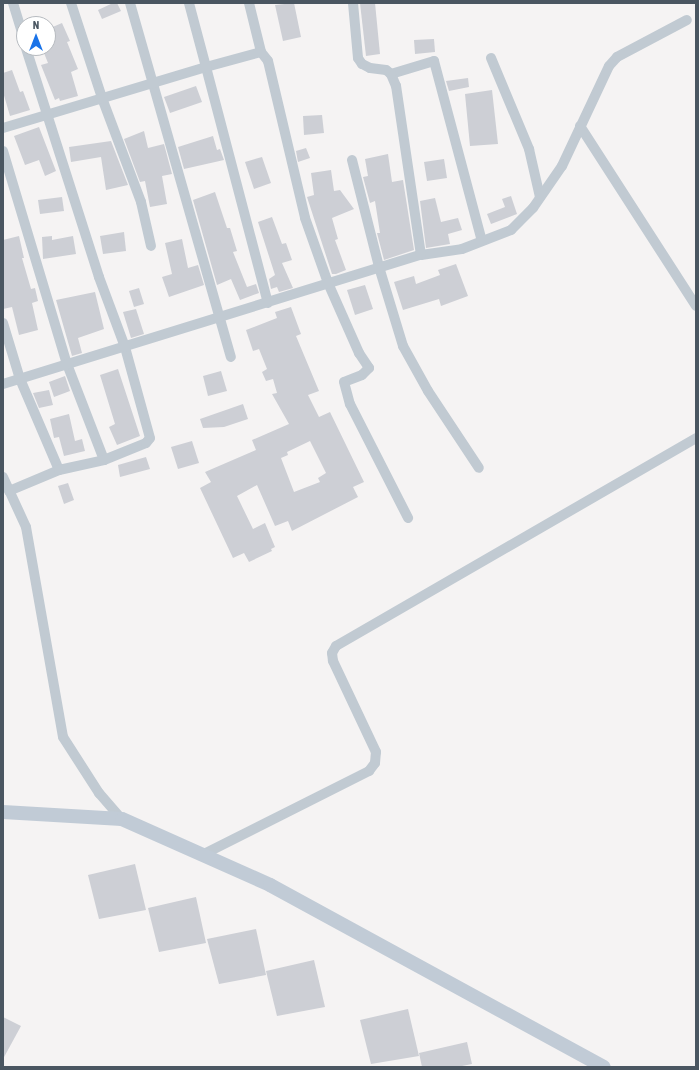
<!DOCTYPE html>
<style>
body{margin:0}
#map{position:relative;width:699px;height:1070px;overflow:hidden;background:#f5f3f3;font-family:"Asap Condensed",sans-serif}
div>[style]{position:absolute}
[style*='--x']{left:calc(var(--x)*1px);top:calc(var(--y)*1px);width:calc(var(--w)*1px);rotate:calc(var(--a)*1deg)}
.building>*{inset:0;background:#cdcfd5}
.street>*{height:10px;margin:-5px;padding:0 5px;transform-origin:5px;border-radius:5px;background:#c1cad2}
.secondary>*{height:14px;margin:-7px;padding:0 7px;transform-origin:7px;border-radius:7px;background:#c1cbd6}
span{translate:-50% -50%;white-space:nowrap;text-align:center;line-height:1.15;-webkit-text-stroke:3.5px #fff;paint-order:stroke}
.frame{position:absolute;inset:0;border:4px solid #4a5661;pointer-events:none}
.north{position:absolute;left:16px;top:16px;width:40px;height:40px;box-sizing:border-box;background:#fff;border:1px solid #b7bbc0;border-radius:50%;rotate:0deg;font-size:11px;font-weight:700;line-height:16px;text-align:center;color:#4a5661}
.north::after{content:'';display:block;margin:auto;width:14px;height:18px;background:#1a73e8;clip-path:polygon(50% 0,100% 100%,50% 72%,0 100%)}
</style>
<div id="map">
<div class="building">
<i style="clip-path:polygon(113px 3px,117px 3px,121px 11px,102px 19px,98px 10px)"></i>
<i style="clip-path:polygon(294px 3px,301px 37px,283px 41px,275px 5px)"></i>
<i style="clip-path:polygon(360px 3px,375px 3px,380px 54px,366px 56px)"></i>
<i style="clip-path:polygon(62px 23px,70px 41px,67px 42px,78px 69px,71px 72px,78px 96px,60px 101px,59px 98px,55px 100px,41px 65px,48px 63px,42px 48px,48px 48px,48px 29px)"></i>
<i style="clip-path:polygon(434px 39px,435px 52px,415px 54px,414px 40px)"></i>
<i style="clip-path:polygon(12px 70px,20px 92px,23px 91px,30px 110px,10px 116px,3px 92px,3px 73px)"></i>
<i style="clip-path:polygon(468px 78px,469px 87px,449px 91px,446px 81px)"></i>
<i style="clip-path:polygon(196px 86px,202px 102px,170px 113px,164px 97px)"></i>
<i style="clip-path:polygon(492px 90px,498px 144px,470px 146px,465px 94px)"></i>
<i style="clip-path:polygon(322px 115px,324px 133px,304px 135px,303px 116px)"></i>
<i style="clip-path:polygon(39px 127px,56px 171px,45px 176px,39px 160px,25px 165px,14px 136px)"></i>
<i style="clip-path:polygon(144px 131px,148px 148px,164px 144px,172px 174px,162px 176px,167px 204px,150px 207px,145px 181px,140px 182px,124px 139px)"></i>
<i style="clip-path:polygon(213px 136px,217px 150px,220px 149px,224px 160px,184px 169px,178px 147px)"></i>
<i style="clip-path:polygon(111px 141px,128px 185px,106px 190px,101px 157px,71px 162px,69px 147px)"></i>
<i style="clip-path:polygon(306px 148px,310px 158px,298px 162px,296px 151px)"></i>
<i style="clip-path:polygon(388px 154px,392px 182px,403px 180px,414px 250px,384px 260px,377px 233px,380px 233px,375px 201px,370px 203px,363px 177px,368px 176px,365px 159px)"></i>
<i style="clip-path:polygon(262px 157px,271px 183px,254px 189px,245px 162px)"></i>
<i style="clip-path:polygon(444px 159px,447px 178px,427px 181px,424px 162px)"></i>
<i style="clip-path:polygon(331px 170px,334px 191px,340px 190px,354px 209px,332px 218px,338px 239px,335px 240px,346px 270px,336px 274px,332px 274px,307px 197px,314px 195px,311px 173px)"></i>
<i style="clip-path:polygon(215px 192px,227px 228px,230px 228px,237px 251px,233px 252px,247px 287px,256px 284px,259px 293px,240px 300px,231px 279px,217px 285px,193px 200px)"></i>
<i style="clip-path:polygon(511px 196px,517px 214px,491px 224px,487px 214px,505px 207px,502px 199px)"></i>
<i style="clip-path:polygon(62px 197px,64px 211px,40px 214px,38px 200px)"></i>
<i style="clip-path:polygon(435px 198px,441px 222px,458px 218px,462px 230px,448px 234px,450px 244px,426px 248px,420px 201px)"></i>
<i style="clip-path:polygon(272px 217px,282px 244px,286px 243px,292px 260px,282px 263px,293px 288px,279px 292px,277px 287px,271px 289px,269px 279px,275px 275px,258px 222px)"></i>
<i style="clip-path:polygon(124px 232px,126px 251px,103px 254px,100px 236px)"></i>
<i style="clip-path:polygon(19px 236px,24px 258px,22px 258px,31px 289px,35px 288px,38px 301px,32px 303px,38px 330px,19px 335px,12px 307px,3px 309px,3px 240px)"></i>
<i style="clip-path:polygon(52px 236px,52px 240px,73px 236px,76px 254px,43px 259px,42px 237px)"></i>
<i style="clip-path:polygon(182px 239px,188px 268px,198px 265px,204px 285px,169px 297px,162px 277px,172px 274px,165px 243px)"></i>
<i style="clip-path:polygon(456px 264px,468px 296px,441px 306px,439px 299px,403px 310px,394px 282px,414px 276px,416px 284px,440px 275px,438px 270px)"></i>
<i style="clip-path:polygon(365px 285px,373px 309px,355px 315px,347px 290px)"></i>
<i style="clip-path:polygon(139px 288px,144px 304px,134px 307px,129px 291px)"></i>
<i style="clip-path:polygon(95px 292px,104px 329px,78px 338px,82px 353px,72px 356px,56px 300px)"></i>
<i style="clip-path:polygon(evenodd,291px 307px,301px 334px,296px 336px,319px 391px,308px 395px,319px 417px,330px 412px,364px 482px,353px 487px,358px 497px,292px 531px,288px 521px,275px 526px,257px 485px,237px 496px,253px 529px,265px 523px,275px 547px,271px 549px,272px 551px,249px 562px,244px 553px,233px 558px,200px 488px,211px 482px,205px 472px,256px 450px,252px 440px,289px 424px,272px 394px,277px 393px,273px 379px,266px 381px,262px 372px,267px 369px,259px 349px,253px 351px,246px 330px,277px 318px,275px 312px,291px 307px,310px 441px,326px 473px,318px 478px,320px 482px,294px 492px,281px 458px,288px 455px,287px 452px,310px 441px)"></i>
<i style="clip-path:polygon(136px 309px,144px 334px,131px 338px,123px 312px)"></i>
<i style="clip-path:polygon(118px 369px,140px 436px,117px 445px,109px 427px,115px 424px,100px 375px)"></i>
<i style="clip-path:polygon(221px 371px,227px 391px,208px 396px,203px 376px)"></i>
<i style="clip-path:polygon(65px 376px,70px 391px,54px 397px,49px 382px)"></i>
<i style="clip-path:polygon(49px 390px,53px 405px,39px 408px,33px 393px)"></i>
<i style="clip-path:polygon(243px 404px,248px 419px,224px 427px,203px 428px,200px 419px)"></i>
<i style="clip-path:polygon(69px 414px,75px 441px,82px 439px,85px 451px,64px 456px,59px 437px,54px 438px,50px 419px)"></i>
<i style="clip-path:polygon(192px 441px,199px 463px,178px 469px,171px 447px)"></i>
<i style="clip-path:polygon(146px 457px,150px 469px,120px 477px,118px 465px)"></i>
<i style="clip-path:polygon(68px 483px,74px 500px,64px 504px,58px 486px)"></i>
<i style="clip-path:polygon(135px 864px,146px 910px,99px 919px,88px 875px)"></i>
<i style="clip-path:polygon(196px 897px,206px 943px,159px 952px,148px 908px)"></i>
<i style="clip-path:polygon(256px 929px,266px 975px,219px 984px,207px 939px)"></i>
<i style="clip-path:polygon(314px 960px,325px 1007px,277px 1016px,266px 971px)"></i>
<i style="clip-path:polygon(408px 1009px,419px 1056px,371px 1064px,360px 1020px)"></i>
<i style="clip-path:polygon(3px 1017px,21px 1026px,3px 1059px)"></i>
<i style="clip-path:polygon(467px 1042px,472px 1064px,457px 1067px,422px 1067px,419px 1053px)"></i>
</div>
<div class="street">
<i style="--x:13;--y:3;--w:39;--a:73"></i>
<i style="--x:71;--y:3;--w:100;--a:71.9"></i>
<i style="--x:102;--y:98;--w:111;--a:69.4"></i>
<i style="--x:141;--y:202;--w:45;--a:77.2"></i>
<i style="--x:130;--y:3;--w:368;--a:74.1"></i>
<i style="--x:249;--y:3;--w:50;--a:76.2"></i>
<i style="--x:261;--y:52;--w:11;--a:52"></i>
<i style="--x:268;--y:61;--w:161;--a:76.7"></i>
<i style="--x:305;--y:218;--w:69;--a:70.5"></i>
<i style="--x:328;--y:283;--w:77;--a:66.1"></i>
<i style="--x:359;--y:353;--w:18;--a:56"></i>
<i style="--x:369;--y:368;--w:10;--a:135"></i>
<i style="--x:362;--y:375;--w:19;--a:159"></i>
<i style="--x:344;--y:382;--w:23;--a:75"></i>
<i style="--x:350;--y:404;--w:128;--a:63"></i>
<i style="--x:261;--y:52;--w:57;--a:164.7"></i>
<i style="--x:206;--y:67;--w:244;--a:75.3"></i>
<i style="--x:491;--y:58;--w:99;--a:67.3"></i>
<i style="--x:529;--y:149;--w:49;--a:77.1"></i>
<i style="--x:391;--y:74;--w:45;--a:-16.8"></i>
<i style="--x:434;--y:61;--w:186;--a:75.1"></i>
<i style="--x:580;--y:126;--w:214;--a:57.2"></i>
<i style="--x:3;--y:128;--w:212;--a:-16.7"></i>
<i style="--x:206;--y:67;--w:66;--a:-104.9"></i>
<i style="--x:3;--y:151;--w:222;--a:73.3"></i>
<i style="--x:67;--y:364;--w:103;--a:68.9"></i>
<i style="--x:352;--y:160;--w:110;--a:75.8"></i>
<i style="--x:379;--y:267;--w:83;--a:73.1"></i>
<i style="--x:403;--y:346;--w:51;--a:60.9"></i>
<i style="--x:428;--y:391;--w:92;--a:56.5"></i>
<i style="--x:421;--y:255;--w:41;--a:-8.3"></i>
<i style="--x:462;--y:249;--w:53;--a:-21.2"></i>
<i style="--x:511;--y:230;--w:31;--a:-45"></i>
<i style="--x:533;--y:208;--w:51;--a:-55.4"></i>
<i style="--x:562;--y:166;--w:110;--a:-64.8"></i>
<i style="--x:609;--y:66;--w:12;--a:-48"></i>
<i style="--x:617;--y:57;--w:79;--a:-27.9"></i>
<i style="--x:3;--y:323;--w:59;--a:73.1"></i>
<i style="--x:20;--y:379;--w:99;--a:66.8"></i>
<i style="--x:3;--y:384;--w:437;--a:-17.2"></i>
<i style="--x:421;--y:255;--w:171;--a:-98.4"></i>
<i style="--x:396;--y:86;--w:13;--a:-113"></i>
<i style="--x:391;--y:74;--w:6;--a:-141"></i>
<i style="--x:386;--y:70;--w:16;--a:-173"></i>
<i style="--x:370;--y:68;--w:9;--a:-153"></i>
<i style="--x:362;--y:64;--w:7;--a:-124"></i>
<i style="--x:358;--y:58;--w:55;--a:-95.2"></i>
<i style="--x:3;--y:477;--w:55;--a:65.3"></i>
<i style="--x:26;--y:527;--w:213;--a:80"></i>
<i style="--x:63;--y:737;--w:67;--a:57.3"></i>
<i style="--x:99;--y:793;--w:35;--a:49"></i>
<i style="--x:9;--y:491;--w:54;--a:-22.8"></i>
<i style="--x:59;--y:470;--w:46;--a:-12.5"></i>
<i style="--x:104;--y:460;--w:45;--a:-22"></i>
<i style="--x:146;--y:443;--w:6;--a:-51"></i>
<i style="--x:150;--y:438;--w:94;--a:-105.4"></i>
<i style="--x:125;--y:347;--w:75;--a:-110.4"></i>
<i style="--x:99;--y:277;--w:240;--a:-107.7"></i>
<i style="--x:204;--y:854;--w:185;--a:-26.7"></i>
<i style="--x:369;--y:771;--w:10;--a:-53"></i>
<i style="--x:375;--y:763;--w:11;--a:-85"></i>
<i style="--x:376;--y:752;--w:101;--a:-115.3"></i>
<i style="--x:333;--y:661;--w:8;--a:-97"></i>
<i style="--x:332;--y:653;--w:8;--a:-60"></i>
<i style="--x:336;--y:646;--w:416;--a:-30"></i>
</div>
<div class="secondary">
<i style="--x:3;--y:812;--w:119;--a:3.4"></i>
<i style="--x:122;--y:819;--w:162;--a:24"></i>
<i style="--x:270;--y:885;--w:380;--a:28.6"></i>
</div>
<div class="frame"></div>
<div class="north">N</div>
</div>
